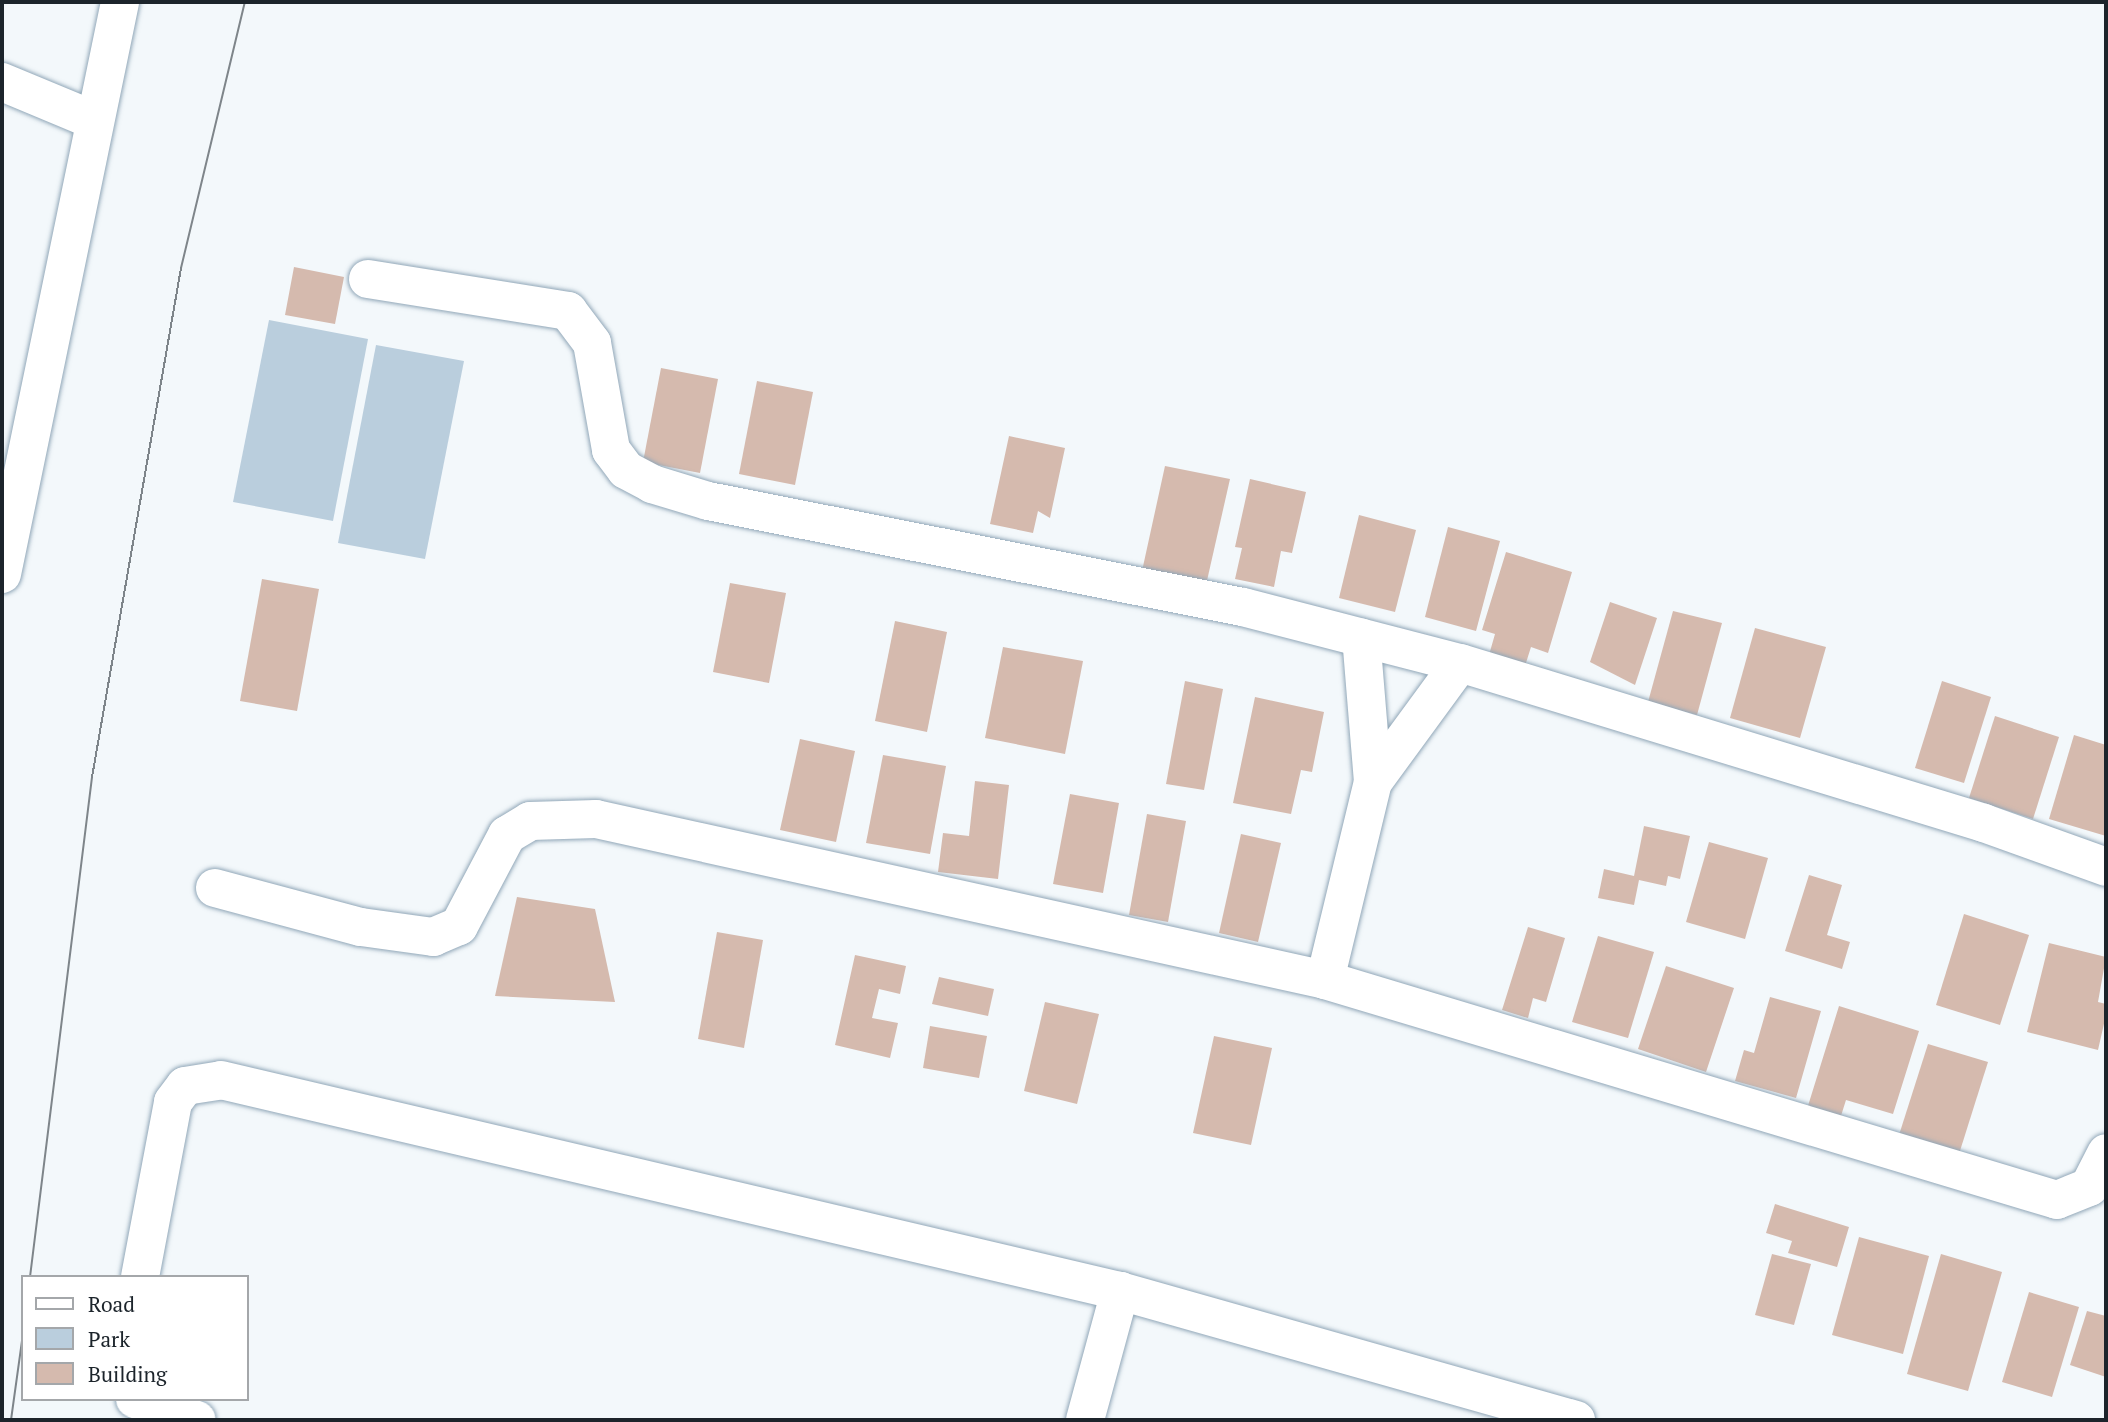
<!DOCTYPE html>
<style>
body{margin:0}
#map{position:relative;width:2108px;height:1422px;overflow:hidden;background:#f3f8fb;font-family:"PT Serif",serif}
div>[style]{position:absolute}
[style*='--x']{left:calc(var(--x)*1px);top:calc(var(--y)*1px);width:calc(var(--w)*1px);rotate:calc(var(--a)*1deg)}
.green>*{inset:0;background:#bacedd}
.building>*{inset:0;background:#d5baae}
.roads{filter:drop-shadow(0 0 2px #91a7b8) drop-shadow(0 0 2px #91a7b8)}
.minor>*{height:38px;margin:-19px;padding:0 19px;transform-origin:19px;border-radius:19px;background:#fff}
.tram>*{height:2px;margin:-1px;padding:0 1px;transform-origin:1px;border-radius:1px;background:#7e858a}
span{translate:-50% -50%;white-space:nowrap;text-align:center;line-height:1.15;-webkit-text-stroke:5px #fff;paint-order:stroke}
.frame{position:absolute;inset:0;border:4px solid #1c242b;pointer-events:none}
.legend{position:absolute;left:21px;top:1275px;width:228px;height:126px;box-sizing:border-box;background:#fff;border:2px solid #a4a7aa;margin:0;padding:9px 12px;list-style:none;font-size:21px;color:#1c242b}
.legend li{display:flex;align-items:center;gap:14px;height:35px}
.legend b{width:35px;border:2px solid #a4a7aa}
</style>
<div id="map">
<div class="green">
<i style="clip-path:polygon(269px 320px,368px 339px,333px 521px,233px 502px)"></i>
<i style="clip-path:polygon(376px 345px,464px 361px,425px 559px,338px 543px)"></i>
</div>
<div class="building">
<i style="clip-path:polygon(294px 267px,344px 277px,335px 324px,285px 315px)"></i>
<i style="clip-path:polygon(661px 368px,718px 379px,700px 473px,643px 462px)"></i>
<i style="clip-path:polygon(757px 381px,813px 392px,795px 485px,739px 474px)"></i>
<i style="clip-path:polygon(1009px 436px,1065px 448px,1050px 518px,1038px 511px,1033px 533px,990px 524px)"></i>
<i style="clip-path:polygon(1165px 466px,1230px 479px,1206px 585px,1142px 571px)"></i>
<i style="clip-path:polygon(1250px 479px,1306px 492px,1292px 553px,1281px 551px,1274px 587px,1235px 579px,1242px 548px,1235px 547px)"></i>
<i style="clip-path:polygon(1359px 515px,1416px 530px,1395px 612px,1339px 598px)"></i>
<i style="clip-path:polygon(1448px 527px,1500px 541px,1476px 631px,1425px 617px)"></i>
<i style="clip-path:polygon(1506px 552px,1572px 572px,1548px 653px,1531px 647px,1525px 666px,1489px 655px,1495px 634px,1482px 630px)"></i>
<i style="clip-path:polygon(262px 579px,319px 589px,297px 711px,240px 701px)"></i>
<i style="clip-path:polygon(730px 583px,786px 593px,769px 683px,713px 672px)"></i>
<i style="clip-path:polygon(1610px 602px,1657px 618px,1635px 685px,1590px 662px)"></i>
<i style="clip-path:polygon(1673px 611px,1722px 623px,1697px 715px,1648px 702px)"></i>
<i style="clip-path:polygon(895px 621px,947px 632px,927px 732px,875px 721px)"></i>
<i style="clip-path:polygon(1755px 628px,1826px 647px,1800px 738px,1730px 718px)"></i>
<i style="clip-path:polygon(1003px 647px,1083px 661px,1065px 754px,985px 738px)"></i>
<i style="clip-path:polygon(1185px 681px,1223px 689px,1204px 790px,1166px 784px)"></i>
<i style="clip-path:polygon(1942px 681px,1991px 697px,1964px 783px,1915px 768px)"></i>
<i style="clip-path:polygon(1255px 697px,1324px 712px,1312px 772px,1301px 770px,1291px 814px,1233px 803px)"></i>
<i style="clip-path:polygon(1995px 716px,2059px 737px,2033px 819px,1969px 798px)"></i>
<i style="clip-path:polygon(2074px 735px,2106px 745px,2106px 836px,2049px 819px)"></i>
<i style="clip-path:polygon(800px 739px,855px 751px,836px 842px,780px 830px)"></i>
<i style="clip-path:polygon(883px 755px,946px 766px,930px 854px,866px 843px)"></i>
<i style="clip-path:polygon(975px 781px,1009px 785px,998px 879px,938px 872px,943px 833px,969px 836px)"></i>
<i style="clip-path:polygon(1070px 794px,1119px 803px,1103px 893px,1053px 884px)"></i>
<i style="clip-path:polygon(1147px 814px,1186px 821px,1168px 922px,1129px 915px)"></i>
<i style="clip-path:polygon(1644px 826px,1690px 836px,1680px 879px,1668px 876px,1666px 886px,1639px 880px,1634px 905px,1598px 898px,1604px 869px,1634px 876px)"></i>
<i style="clip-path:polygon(1241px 834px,1281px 843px,1258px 942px,1219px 933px)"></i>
<i style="clip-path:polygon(1709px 842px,1768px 858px,1745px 939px,1686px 922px)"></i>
<i style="clip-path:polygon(1809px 875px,1842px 885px,1827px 935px,1850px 942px,1842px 969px,1785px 951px)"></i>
<i style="clip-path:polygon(517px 897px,595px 909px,615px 1002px,495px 996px)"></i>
<i style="clip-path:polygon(1964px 914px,2029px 935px,2000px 1025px,1936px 1005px)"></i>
<i style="clip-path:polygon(1528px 927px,1565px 938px,1546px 1002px,1533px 998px,1528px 1018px,1502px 1010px)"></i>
<i style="clip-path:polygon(717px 932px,763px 940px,744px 1048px,698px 1039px)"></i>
<i style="clip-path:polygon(1598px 936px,1654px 952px,1628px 1038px,1572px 1022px)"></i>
<i style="clip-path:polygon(2049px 943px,2106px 957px,2098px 1002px,2106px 1004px,2106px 1015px,2098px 1050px,2027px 1032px)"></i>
<i style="clip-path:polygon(855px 955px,906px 966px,900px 994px,879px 989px,872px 1018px,898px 1023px,890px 1058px,835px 1045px)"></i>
<i style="clip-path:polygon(1666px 966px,1734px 988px,1706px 1072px,1638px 1049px)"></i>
<i style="clip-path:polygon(939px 977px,994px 989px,988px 1016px,932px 1004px)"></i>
<i style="clip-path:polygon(1770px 997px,1821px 1011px,1796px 1098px,1735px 1081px,1744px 1050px,1754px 1053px)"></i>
<i style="clip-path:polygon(1045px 1002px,1099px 1014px,1077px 1104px,1024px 1091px)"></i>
<i style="clip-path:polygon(1839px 1006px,1919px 1031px,1893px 1114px,1846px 1100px,1840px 1119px,1807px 1109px)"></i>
<i style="clip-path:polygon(930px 1026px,987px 1036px,979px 1078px,923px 1068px)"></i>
<i style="clip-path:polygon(1214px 1036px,1272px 1048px,1251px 1145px,1193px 1133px)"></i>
<i style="clip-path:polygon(1928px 1044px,1988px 1062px,1959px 1154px,1899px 1135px)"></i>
<i style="clip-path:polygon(1775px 1204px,1849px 1227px,1837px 1267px,1788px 1253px,1792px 1241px,1766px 1233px)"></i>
<i style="clip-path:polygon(1859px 1237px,1929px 1256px,1903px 1354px,1832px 1335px)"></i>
<i style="clip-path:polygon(1772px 1254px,1811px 1264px,1794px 1325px,1755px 1315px)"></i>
<i style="clip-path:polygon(1941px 1254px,2002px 1272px,1968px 1391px,1907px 1374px)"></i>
<i style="clip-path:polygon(2029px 1292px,2079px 1307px,2052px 1397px,2002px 1382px)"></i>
<i style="clip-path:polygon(2087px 1311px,2106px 1316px,2106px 1377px,2070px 1365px)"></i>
</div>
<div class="roads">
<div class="minor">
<i style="--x:2;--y:82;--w:96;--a:22.6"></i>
<i style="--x:368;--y:279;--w:203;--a:9.1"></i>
<i style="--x:568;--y:311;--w:40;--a:53"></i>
<i style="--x:592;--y:343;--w:109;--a:79.9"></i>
<i style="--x:611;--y:450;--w:25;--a:53"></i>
<i style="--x:626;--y:470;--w:30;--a:28"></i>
<i style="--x:652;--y:484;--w:59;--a:16.9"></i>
<i style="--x:708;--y:501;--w:545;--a:11.21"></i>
<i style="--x:1243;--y:607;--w:224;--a:14.5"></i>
<i style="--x:1460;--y:663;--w:548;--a:16.98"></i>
<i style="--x:1984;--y:823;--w:130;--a:19.8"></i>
<i style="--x:2;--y:574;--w:584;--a:-78.34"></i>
<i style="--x:1373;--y:782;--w:147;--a:-53.8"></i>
<i style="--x:215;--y:888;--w:151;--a:15"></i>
<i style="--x:361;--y:927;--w:73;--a:7.9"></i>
<i style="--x:433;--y:937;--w:28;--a:-23"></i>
<i style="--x:459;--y:926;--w:103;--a:-62.2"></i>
<i style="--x:507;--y:835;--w:27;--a:-31"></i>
<i style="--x:530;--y:821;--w:66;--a:-1.7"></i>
<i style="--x:596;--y:819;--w:747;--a:12.45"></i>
<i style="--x:1325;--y:980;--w:764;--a:16.73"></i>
<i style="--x:2057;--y:1200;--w:35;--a:-22"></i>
<i style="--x:2089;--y:1187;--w:38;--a:-63"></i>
<i style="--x:1325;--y:980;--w:204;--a:-76.4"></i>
<i style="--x:1373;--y:782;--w:145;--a:-94.7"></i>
<i style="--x:140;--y:1277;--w:178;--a:-79.3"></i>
<i style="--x:173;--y:1102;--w:20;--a:-53"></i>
<i style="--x:185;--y:1086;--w:36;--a:-9"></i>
<i style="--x:221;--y:1080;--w:923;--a:13.21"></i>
<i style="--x:1120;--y:1291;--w:474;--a:15.8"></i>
<i style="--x:135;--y:1399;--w:65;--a:18.7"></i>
<i style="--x:1085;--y:1420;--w:134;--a:-74.8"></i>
</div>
</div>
<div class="tram">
<i style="--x:30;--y:1277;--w:504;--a:-82.93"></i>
<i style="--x:92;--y:777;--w:517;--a:-80.08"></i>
<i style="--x:181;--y:268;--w:274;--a:-76.5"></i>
<i style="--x:11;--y:1420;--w:88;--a:-82.1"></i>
</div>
<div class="frame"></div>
<ul class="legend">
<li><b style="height:9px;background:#fff"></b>Road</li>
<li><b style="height:19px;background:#bacedd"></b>Park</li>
<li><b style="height:19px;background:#d5baae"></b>Building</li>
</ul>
</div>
